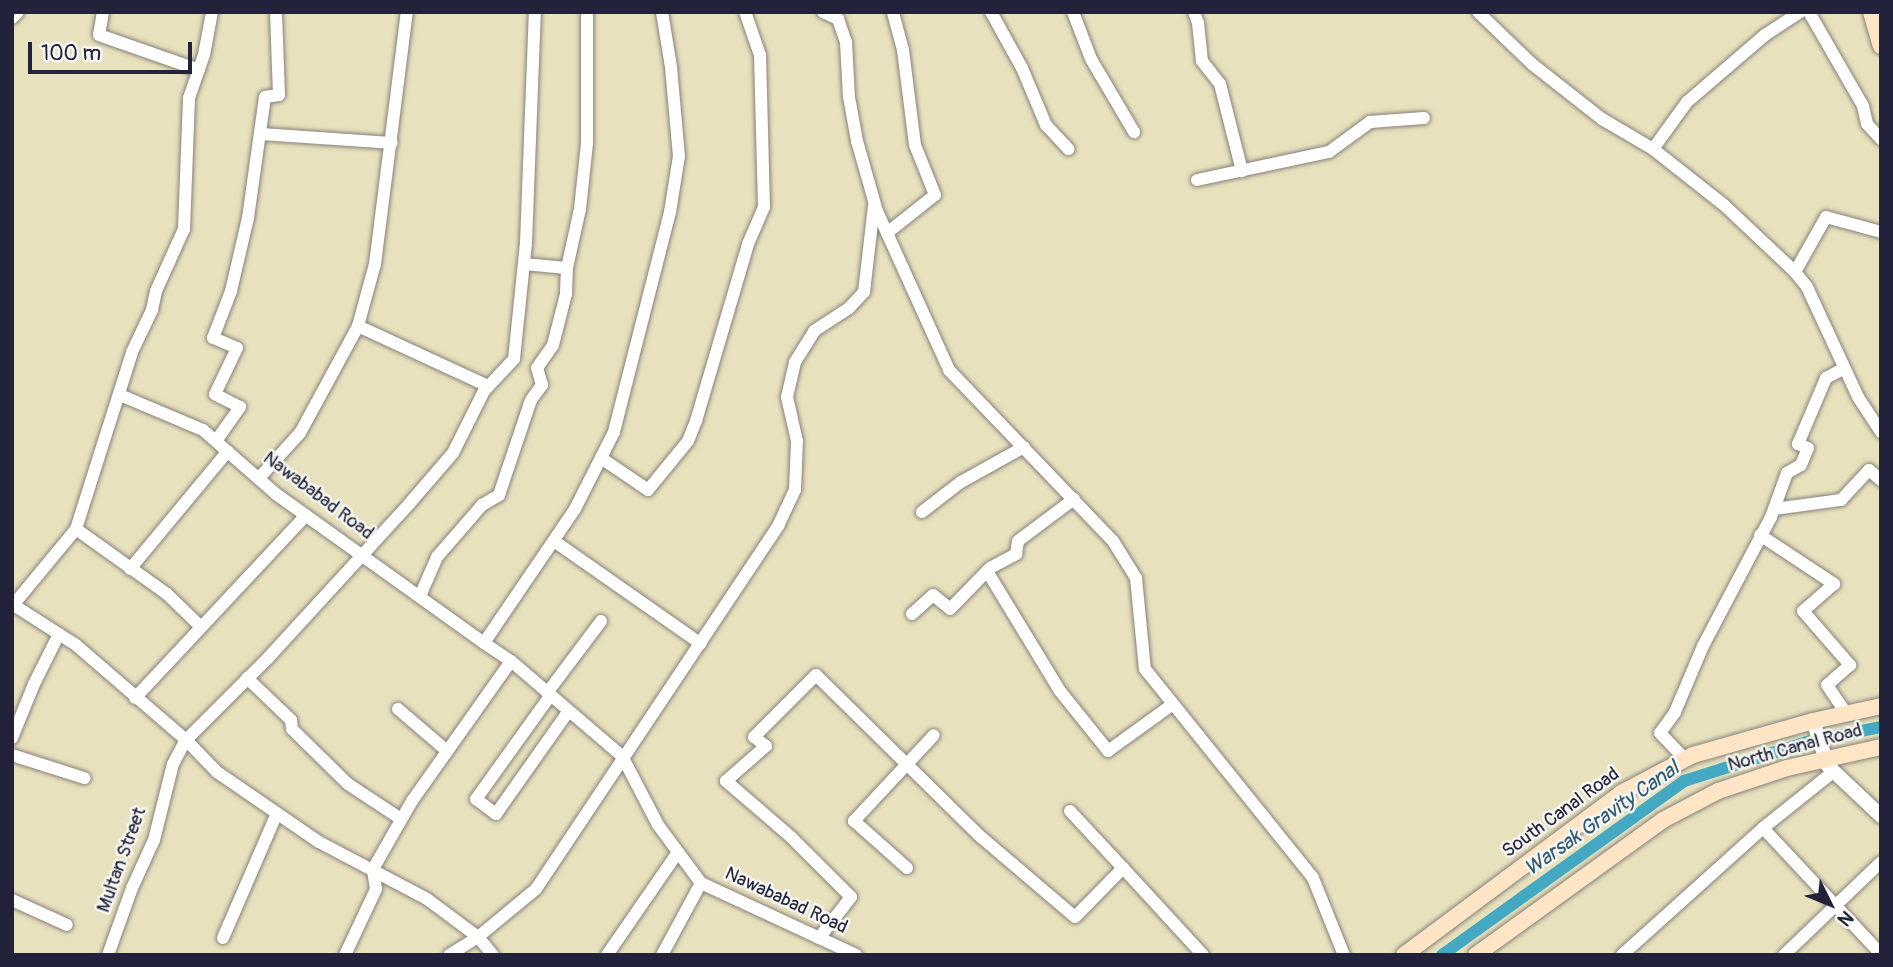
<!DOCTYPE html>
<style>
body{margin:0}
#map{position:relative;width:1893px;height:967px;overflow:hidden;background:#e8e1bd;font-family:Pangolin,sans-serif}
div>[style]{position:absolute}
[style*='--x']{left:calc(var(--x)*1px);top:calc(var(--y)*1px);width:calc(var(--w)*1px);rotate:calc(var(--a)*1deg)}
.canal>*{height:12px;margin:-6px;padding:0 6px;transform-origin:6px;border-radius:6px;background:#43a9c3}
.roads{filter:drop-shadow(0 0 2px #85827c) drop-shadow(0 0 2px #85827c)}
.minor>*{height:12px;margin:-6px;padding:0 6px;transform-origin:6px;border-radius:6px;background:#fff}
.tertiary>*{height:14px;margin:-7px;padding:0 7px;transform-origin:7px;border-radius:7px;background:#fff}
.secondary>*{height:16px;margin:-8px;padding:0 8px;transform-origin:8px;border-radius:8px;background:#fee5c5}
span{translate:-50% -50%;white-space:nowrap;text-align:center;line-height:1.15;-webkit-text-stroke:5px #f6f6f2;paint-order:stroke}
.street-label{font-size:19px;color:#22223b}
.water-label{font-size:21px;color:#2f5871;font-style:italic}
.frame{position:absolute;inset:0;border:14px solid #22223b;pointer-events:none}
.north{position:absolute;left:1795px;top:869px;width:70px;height:70px;-webkit-text-stroke:5px #f6f6f2;paint-order:stroke;rotate:133deg;font-size:19px;font-weight:700;line-height:28px;text-align:center;color:#22223b}
.north::after{content:'';display:block;margin:auto;width:24px;height:32px;background:#22223b;clip-path:polygon(50% 0,100% 100%,50% 72%,0 100%)}
.scale{position:absolute;left:28px;top:42px;width:164px;height:32px;box-sizing:border-box;border:4px solid #22223b;border-top:0;padding-left:9px;font-size:21px;line-height:24px;white-space:nowrap;color:#22223b;-webkit-text-stroke:5px #f6f6f2;paint-order:stroke}
</style>
<div id="map">
<div class="canal">
<i style="--x:1442;--y:955;--w:298;--a:-35.7"></i>
<i style="--x:1684;--y:781;--w:129;--a:-17.6"></i>
<i style="--x:1807;--y:742;--w:76;--a:-11.5"></i>
</div>
<div class="roads">
<div class="minor">
<i style="--x:103;--y:12;--w:23;--a:100"></i>
<i style="--x:99;--y:35;--w:106;--a:19.3"></i>
<i style="--x:662;--y:12;--w:56;--a:80.7"></i>
<i style="--x:671;--y:67;--w:89;--a:84.9"></i>
<i style="--x:679;--y:156;--w:57;--a:99.1"></i>
<i style="--x:670;--y:212;--w:227;--a:104.3"></i>
<i style="--x:614;--y:432;--w:86;--a:116.9"></i>
<i style="--x:575;--y:509;--w:162;--a:124.2"></i>
<i style="--x:484;--y:643;--w:32;--a:34"></i>
<i style="--x:511;--y:661;--w:146;--a:40.6"></i>
<i style="--x:622;--y:756;--w:78;--a:62.4"></i>
<i style="--x:658;--y:825;--w:72;--a:53.4"></i>
<i style="--x:701;--y:883;--w:171;--a:24.9"></i>
<i style="--x:823;--y:12;--w:17;--a:25"></i>
<i style="--x:838;--y:19;--w:24;--a:71"></i>
<i style="--x:846;--y:42;--w:55;--a:86.9"></i>
<i style="--x:849;--y:97;--w:45;--a:79.7"></i>
<i style="--x:857;--y:141;--w:73;--a:74.1"></i>
<i style="--x:877;--y:211;--w:175;--a:65.6"></i>
<i style="--x:949;--y:370;--w:237;--a:46.2"></i>
<i style="--x:1113;--y:541;--w:44;--a:58.1"></i>
<i style="--x:1136;--y:578;--w:91;--a:84.4"></i>
<i style="--x:1145;--y:669;--w:268;--a:51.2"></i>
<i style="--x:1313;--y:878;--w:83;--a:68.1"></i>
<i style="--x:991;--y:12;--w:64;--a:61"></i>
<i style="--x:1022;--y:68;--w:62;--a:67.2"></i>
<i style="--x:1046;--y:125;--w:33;--a:47"></i>
<i style="--x:1073;--y:12;--w:50;--a:69"></i>
<i style="--x:1091;--y:59;--w:85;--a:59.5"></i>
<i style="--x:1194;--y:12;--w:12;--a:70"></i>
<i style="--x:1198;--y:23;--w:38;--a:84"></i>
<i style="--x:1202;--y:61;--w:29;--a:52"></i>
<i style="--x:1220;--y:84;--w:90;--a:75.8"></i>
<i style="--x:1478;--y:12;--w:75;--a:43.9"></i>
<i style="--x:1532;--y:64;--w:89;--a:38.2"></i>
<i style="--x:1602;--y:119;--w:59;--a:30.5"></i>
<i style="--x:1653;--y:149;--w:90;--a:38.3"></i>
<i style="--x:1724;--y:205;--w:98;--a:43.3"></i>
<i style="--x:1795;--y:272;--w:19;--a:51"></i>
<i style="--x:1807;--y:287;--w:121;--a:65.1"></i>
<i style="--x:1858;--y:397;--w:42;--a:56.7"></i>
<i style="--x:1809;--y:12;--w:108;--a:60.1"></i>
<i style="--x:1863;--y:106;--w:18;--a:77"></i>
<i style="--x:1867;--y:124;--w:21;--a:47"></i>
<i style="--x:12;--y:18;--w:8;--a:-45"></i>
<i style="--x:260;--y:134;--w:132;--a:3.9"></i>
<i style="--x:1653;--y:149;--w:58;--a:-54.1"></i>
<i style="--x:1687;--y:102;--w:103;--a:-40.7"></i>
<i style="--x:1765;--y:35;--w:42;--a:-33.3"></i>
<i style="--x:1197;--y:180;--w:135;--a:-12"></i>
<i style="--x:1329;--y:152;--w:51;--a:-36.2"></i>
<i style="--x:1370;--y:122;--w:54;--a:-4.2"></i>
<i style="--x:887;--y:233;--w:61;--a:-38.4"></i>
<i style="--x:935;--y:195;--w:54;--a:-111.8"></i>
<i style="--x:915;--y:145;--w:96;--a:-97.2"></i>
<i style="--x:903;--y:50;--w:39;--a:-105"></i>
<i style="--x:524;--y:264;--w:43;--a:5.3"></i>
<i style="--x:567;--y:268;--w:60;--a:-77.6"></i>
<i style="--x:580;--y:209;--w:66;--a:-83.9"></i>
<i style="--x:587;--y:143;--w:131;--a:-90"></i>
<i style="--x:1795;--y:272;--w:63;--a:-60.6"></i>
<i style="--x:1826;--y:217;--w:57;--a:15.3"></i>
<i style="--x:358;--y:326;--w:143;--a:24.8"></i>
<i style="--x:120;--y:395;--w:90;--a:22.9"></i>
<i style="--x:203;--y:430;--w:97;--a:41.2"></i>
<i style="--x:276;--y:494;--w:256;--a:35.6"></i>
<i style="--x:216;--y:441;--w:42;--a:-54.8"></i>
<i style="--x:240;--y:407;--w:28;--a:-153"></i>
<i style="--x:215;--y:394;--w:51;--a:-64.4"></i>
<i style="--x:237;--y:348;--w:26;--a:-157"></i>
<i style="--x:213;--y:338;--w:50;--a:-69"></i>
<i style="--x:231;--y:291;--w:75;--a:-76.9"></i>
<i style="--x:248;--y:218;--w:122;--a:-82"></i>
<i style="--x:265;--y:97;--w:14;--a:-8"></i>
<i style="--x:279;--y:95;--w:83;--a:-92.1"></i>
<i style="--x:601;--y:458;--w:57;--a:34.2"></i>
<i style="--x:648;--y:490;--w:63;--a:-50.8"></i>
<i style="--x:688;--y:441;--w:22;--a:-68"></i>
<i style="--x:696;--y:421;--w:184;--a:-73.6"></i>
<i style="--x:748;--y:244;--w:40;--a:-66.6"></i>
<i style="--x:764;--y:207;--w:152;--a:-91.5"></i>
<i style="--x:760;--y:55;--w:46;--a:-109.2"></i>
<i style="--x:259;--y:478;--w:61;--a:-47.7"></i>
<i style="--x:300;--y:433;--w:122;--a:-61.5"></i>
<i style="--x:358;--y:326;--w:64;--a:-74.7"></i>
<i style="--x:375;--y:264;--w:254;--a:-82.8"></i>
<i style="--x:1774;--y:509;--w:68;--a:-7.7"></i>
<i style="--x:1841;--y:500;--w:41;--a:-47"></i>
<i style="--x:1869;--y:470;--w:16;--a:40"></i>
<i style="--x:922;--y:512;--w:49;--a:-37.6"></i>
<i style="--x:961;--y:482;--w:72;--a:-29.1"></i>
<i style="--x:76;--y:529;--w:112;--a:35.5"></i>
<i style="--x:167;--y:594;--w:47;--a:44.1"></i>
<i style="--x:1760;--y:535;--w:89;--a:33.5"></i>
<i style="--x:1834;--y:584;--w:41;--a:138.9"></i>
<i style="--x:1803;--y:611;--w:72;--a:49"></i>
<i style="--x:1850;--y:665;--w:30;--a:139"></i>
<i style="--x:1827;--y:685;--w:34;--a:56"></i>
<i style="--x:554;--y:541;--w:179;--a:35"></i>
<i style="--x:130;--y:569;--w:153;--a:-50.3"></i>
<i style="--x:987;--y:571;--w:140;--a:58.7"></i>
<i style="--x:1060;--y:691;--w:77;--a:51.3"></i>
<i style="--x:1108;--y:751;--w:80;--a:-35.9"></i>
<i style="--x:420;--y:596;--w:43;--a:-66.4"></i>
<i style="--x:437;--y:557;--w:69;--a:-49.1"></i>
<i style="--x:482;--y:505;--w:20;--a:-30"></i>
<i style="--x:499;--y:495;--w:100;--a:-71.4"></i>
<i style="--x:531;--y:400;--w:19;--a:-54"></i>
<i style="--x:542;--y:385;--w:18;--a:-106"></i>
<i style="--x:537;--y:368;--w:28;--a:-55"></i>
<i style="--x:553;--y:345;--w:53;--a:-75.7"></i>
<i style="--x:566;--y:294;--w:26;--a:-88"></i>
<i style="--x:12;--y:604;--w:76;--a:32.6"></i>
<i style="--x:76;--y:645;--w:145;--a:40.8"></i>
<i style="--x:186;--y:740;--w:45;--a:45.9"></i>
<i style="--x:217;--y:772;--w:124;--a:34.5"></i>
<i style="--x:319;--y:842;--w:122;--a:27.8"></i>
<i style="--x:427;--y:899;--w:64;--a:36.7"></i>
<i style="--x:478;--y:937;--w:34;--a:148"></i>
<i style="--x:14;--y:604;--w:97;--a:-50.4"></i>
<i style="--x:76;--y:529;--w:186;--a:-72.4"></i>
<i style="--x:132;--y:352;--w:47;--a:-64.5"></i>
<i style="--x:152;--y:310;--w:19;--a:-78"></i>
<i style="--x:156;--y:291;--w:68;--a:-65.7"></i>
<i style="--x:184;--y:229;--w:131;--a:-87.8"></i>
<i style="--x:189;--y:98;--w:46;--a:-70.8"></i>
<i style="--x:204;--y:55;--w:44;--a:-79.5"></i>
<i style="--x:912;--y:614;--w:28;--a:-42"></i>
<i style="--x:933;--y:595;--w:22;--a:39"></i>
<i style="--x:950;--y:609;--w:57;--a:-45.7"></i>
<i style="--x:990;--y:568;--w:30;--a:-28"></i>
<i style="--x:1016;--y:554;--w:13;--a:-81"></i>
<i style="--x:1018;--y:541;--w:70;--a:-36.9"></i>
<i style="--x:247;--y:678;--w:61;--a:43.7"></i>
<i style="--x:291;--y:720;--w:9;--a:84"></i>
<i style="--x:292;--y:729;--w:78;--a:44.5"></i>
<i style="--x:348;--y:784;--w:64;--a:33.4"></i>
<i style="--x:547;--y:693;--w:90;--a:-53.1"></i>
<i style="--x:550;--y:696;--w:127;--a:125.7"></i>
<i style="--x:476;--y:799;--w:25;--a:37"></i>
<i style="--x:496;--y:814;--w:125;--a:-54.8"></i>
<i style="--x:135;--y:698;--w:250;--a:-46.9"></i>
<i style="--x:398;--y:709;--w:65;--a:40.6"></i>
<i style="--x:12;--y:738;--w:58;--a:-67.8"></i>
<i style="--x:34;--y:684;--w:56;--a:-63.4"></i>
<i style="--x:12;--y:755;--w:76;--a:17.7"></i>
<i style="--x:1685;--y:759;--w:36;--a:-134"></i>
<i style="--x:1660;--y:733;--w:26;--a:-54"></i>
<i style="--x:1675;--y:712;--w:72;--a:-67"></i>
<i style="--x:1703;--y:646;--w:146;--a:-62.2"></i>
<i style="--x:1771;--y:517;--w:47;--a:-70"></i>
<i style="--x:1787;--y:473;--w:16;--a:-30"></i>
<i style="--x:1801;--y:465;--w:18;--a:-68"></i>
<i style="--x:1808;--y:448;--w:11;--a:-158"></i>
<i style="--x:1798;--y:444;--w:72;--a:-67"></i>
<i style="--x:1826;--y:378;--w:21;--a:-28"></i>
<i style="--x:1070;--y:811;--w:78;--a:47.1"></i>
<i style="--x:1763;--y:828;--w:173;--a:46.9"></i>
<i style="--x:907;--y:868;--w:71;--a:-138.4"></i>
<i style="--x:854;--y:821;--w:117;--a:-47.1"></i>
<i style="--x:12;--y:900;--w:60;--a:24.4"></i>
<i style="--x:223;--y:938;--w:136;--a:-66.6"></i>
<i style="--x:819;--y:938;--w:52;--a:-52"></i>
<i style="--x:851;--y:897;--w:85;--a:-135"></i>
<i style="--x:791;--y:837;--w:86;--a:-139.3"></i>
<i style="--x:726;--y:781;--w:53;--a:-41.2"></i>
<i style="--x:766;--y:746;--w:15;--a:-143"></i>
<i style="--x:754;--y:737;--w:88;--a:-45"></i>
<i style="--x:816;--y:675;--w:231;--a:44.5"></i>
<i style="--x:981;--y:837;--w:123;--a:40.4"></i>
<i style="--x:1075;--y:917;--w:69;--a:-45.6"></i>
<i style="--x:1123;--y:868;--w:118;--a:47.4"></i>
<i style="--x:108;--y:955;--w:71;--a:-70.3"></i>
<i style="--x:132;--y:888;--w:53;--a:-65.4"></i>
<i style="--x:154;--y:840;--w:78;--a:-76"></i>
<i style="--x:173;--y:764;--w:27;--a:-62"></i>
<i style="--x:186;--y:740;--w:116;--a:-45"></i>
<i style="--x:268;--y:658;--w:209;--a:-47.5"></i>
<i style="--x:409;--y:504;--w:67;--a:-49.2"></i>
<i style="--x:453;--y:453;--w:69;--a:-63.4"></i>
<i style="--x:484;--y:391;--w:44;--a:-46.8"></i>
<i style="--x:514;--y:359;--w:117;--a:-84.1"></i>
<i style="--x:526;--y:243;--w:231;--a:-87.8"></i>
<i style="--x:345;--y:955;--w:73;--a:-64.8"></i>
<i style="--x:376;--y:889;--w:20;--a:-99"></i>
<i style="--x:373;--y:869;--w:78;--a:-60.2"></i>
<i style="--x:412;--y:801;--w:171;--a:-54.7"></i>
<i style="--x:493;--y:955;--w:23;--a:-130"></i>
<i style="--x:478;--y:937;--w:75;--a:-39.6"></i>
<i style="--x:536;--y:889;--w:438;--a:-56.3"></i>
<i style="--x:779;--y:524;--w:38;--a:-65"></i>
<i style="--x:795;--y:490;--w:49;--a:-87.7"></i>
<i style="--x:797;--y:441;--w:45;--a:-102.8"></i>
<i style="--x:787;--y:397;--w:36;--a:-77"></i>
<i style="--x:795;--y:362;--w:36;--a:-58"></i>
<i style="--x:814;--y:331;--w:42;--a:-33.3"></i>
<i style="--x:849;--y:308;--w:22;--a:-47"></i>
<i style="--x:864;--y:292;--w:87;--a:-83.4"></i>
<i style="--x:607;--y:955;--w:125;--a:-55.4"></i>
<i style="--x:662;--y:955;--w:82;--a:-61.6"></i>
<i style="--x:1622;--y:955;--w:190;--a:-42"></i>
<i style="--x:1763;--y:828;--w:90;--a:-38.7"></i>
<i style="--x:1784;--y:955;--w:134;--a:-43.8"></i>
</div>
<div class="tertiary">
<i style="--x:1813;--y:721;--w:47;--a:71.6"></i>
<i style="--x:1828;--y:766;--w:73;--a:43.3"></i>
</div>
<div class="secondary">
<i style="--x:1871;--y:12;--w:35;--a:74"></i>
<i style="--x:1404;--y:955;--w:271;--a:-36.7"></i>
<i style="--x:1621;--y:793;--w:81;--a:-27.8"></i>
<i style="--x:1693;--y:755;--w:125;--a:-15.8"></i>
<i style="--x:1813;--y:721;--w:70;--a:-12.4"></i>
<i style="--x:1476;--y:955;--w:231;--a:-35.8"></i>
<i style="--x:1663;--y:820;--w:62;--a:-27.8"></i>
<i style="--x:1718;--y:791;--w:73;--a:-18.4"></i>
<i style="--x:1787;--y:768;--w:96;--a:-12.6"></i>
</div>
</div>
<div class="street-label">
<span style="left:318px;top:496px;rotate:37deg">Nawababad Road</span>
<span style="left:1795px;top:748px;rotate:-15deg">North Canal Road</span>
<span style="left:1561px;top:813px;rotate:-36deg">South Canal Road</span>
<span style="left:122px;top:860px;rotate:-70deg">Multan Street</span>
<span style="left:786px;top:901px;rotate:25deg">Nawababad Road</span>
</div>
<div class="water-label">
<span style="left:1602px;top:819px;rotate:-35deg">Warsak Gravity Canal</span>
</div>
<div class="frame"></div>
<div class="north">N</div>
<div class="scale">100 m</div>
</div>
